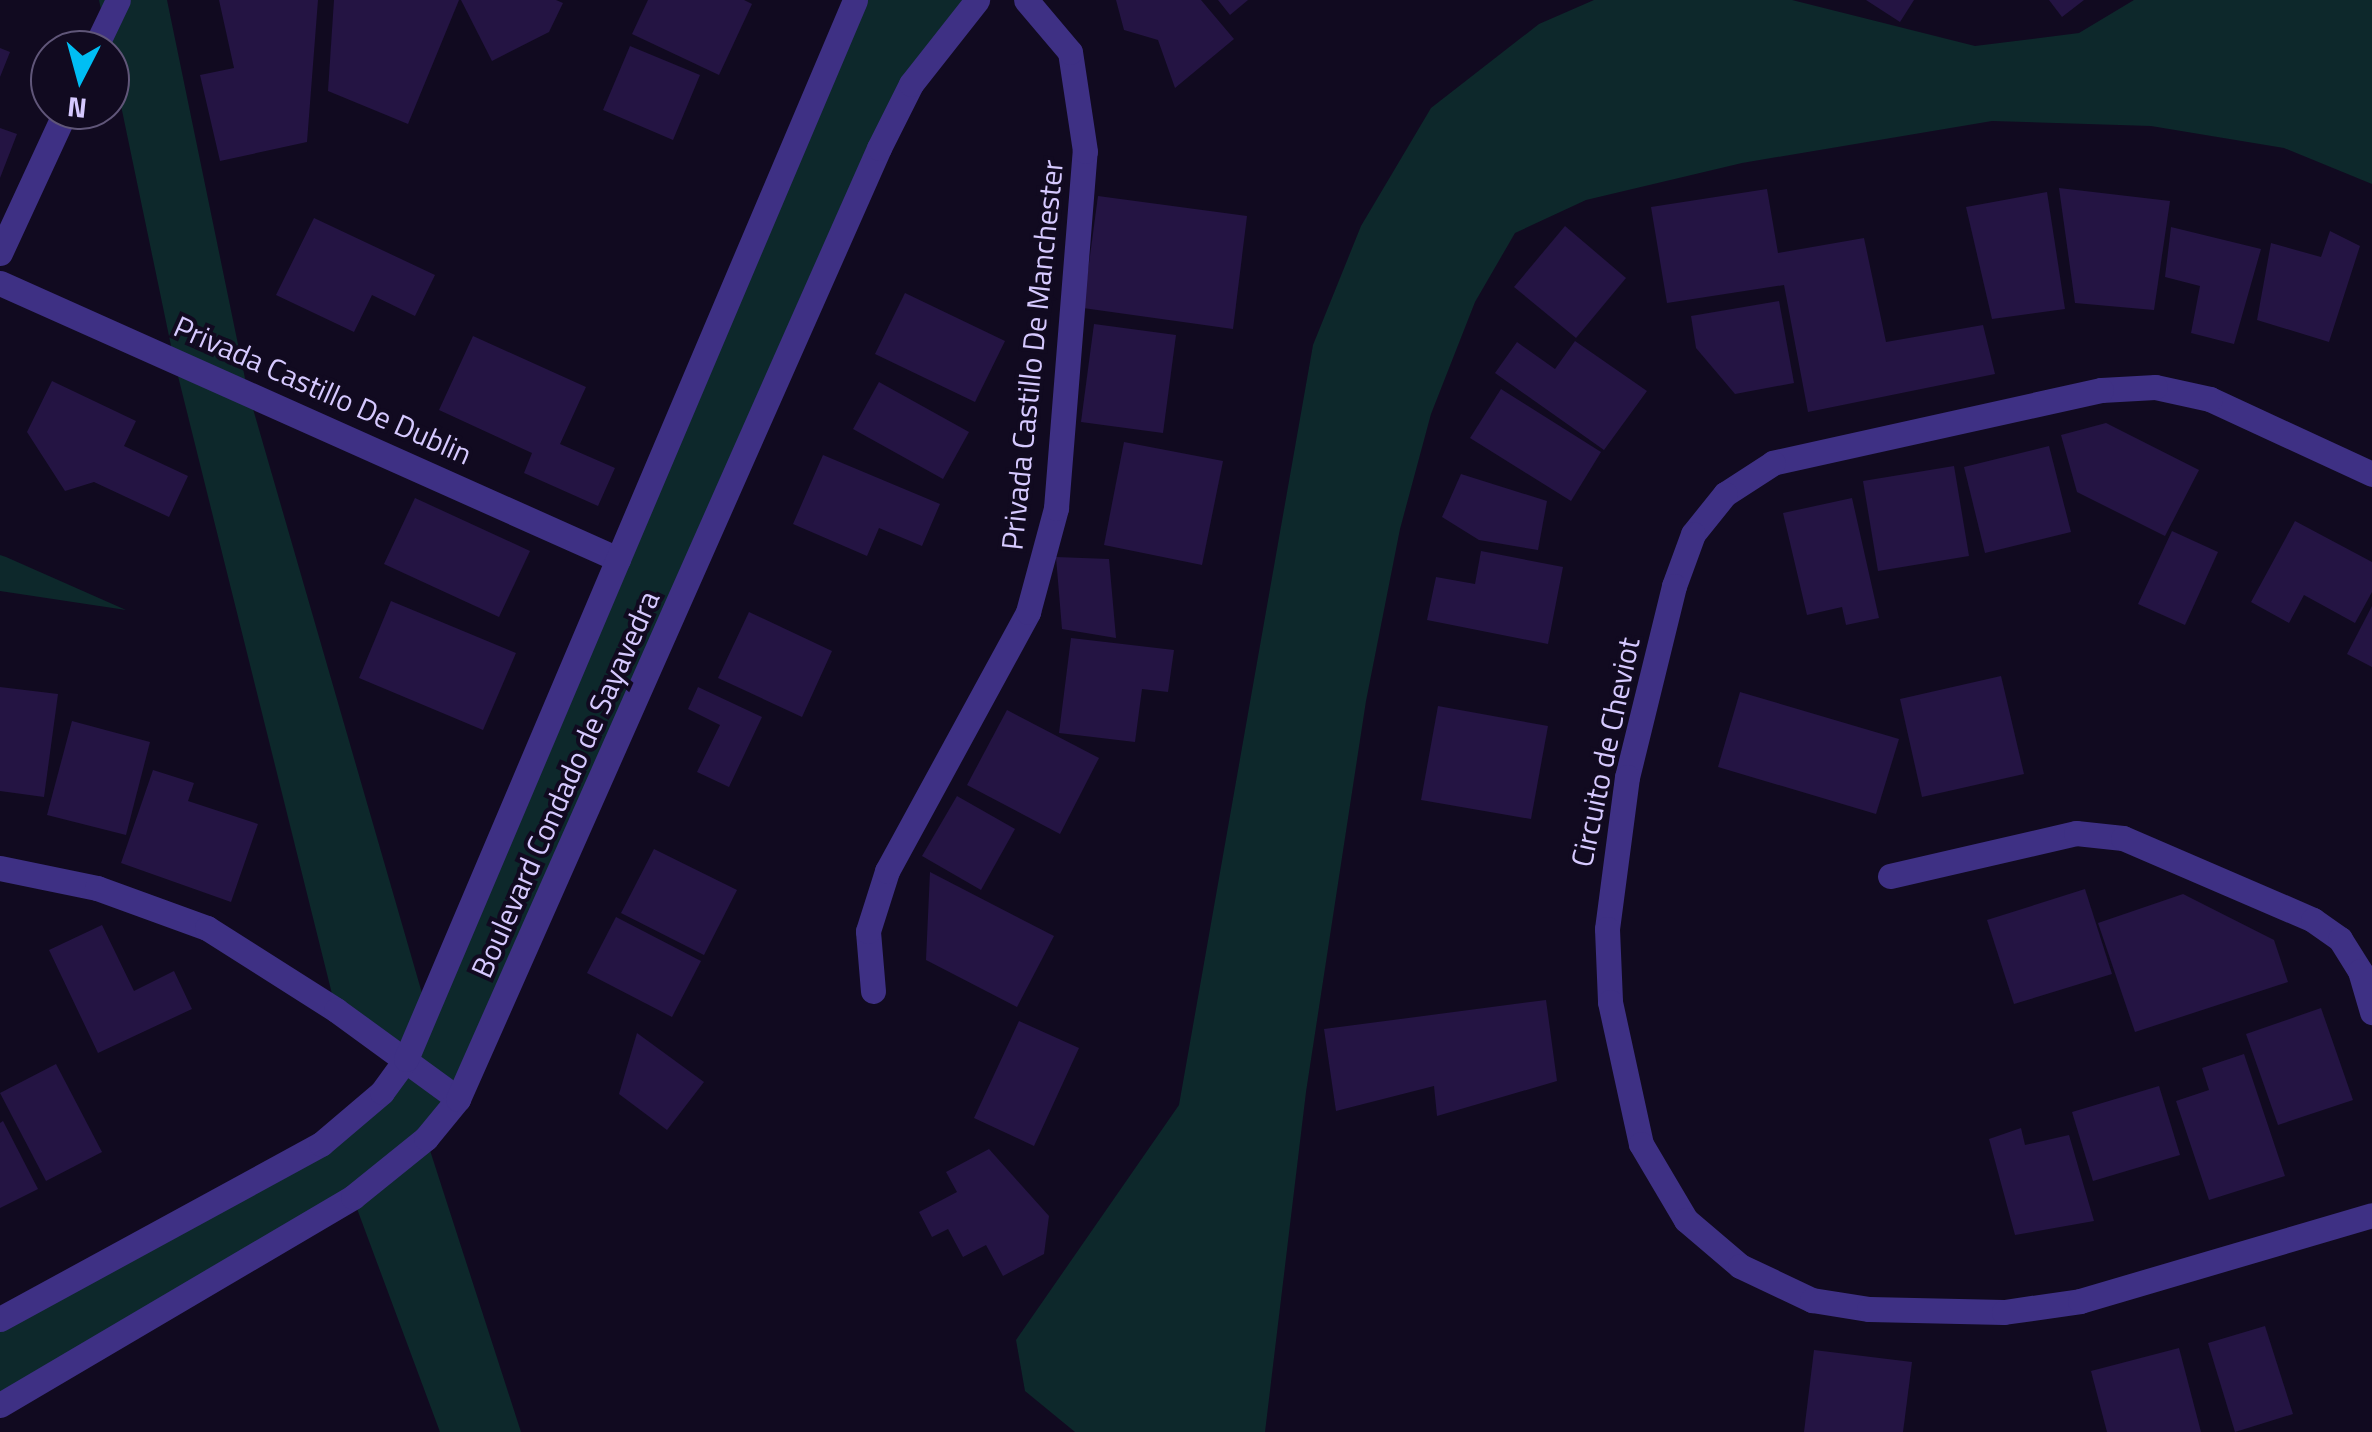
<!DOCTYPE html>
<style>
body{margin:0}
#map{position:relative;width:2372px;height:1432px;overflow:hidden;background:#110a20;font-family:"Titillium Web",sans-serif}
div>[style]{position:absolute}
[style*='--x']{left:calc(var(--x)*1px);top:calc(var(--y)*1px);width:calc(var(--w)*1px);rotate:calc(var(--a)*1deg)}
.green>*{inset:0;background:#0d282b}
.building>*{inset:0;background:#241443}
.minor>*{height:25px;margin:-12.5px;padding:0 12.5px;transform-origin:12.5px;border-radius:12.5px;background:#3e3084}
span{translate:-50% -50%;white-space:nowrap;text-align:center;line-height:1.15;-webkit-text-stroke:8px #110a20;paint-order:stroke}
.street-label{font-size:30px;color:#d6c9ff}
.north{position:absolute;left:30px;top:30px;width:100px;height:100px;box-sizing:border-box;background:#110a20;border:2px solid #605679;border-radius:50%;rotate:186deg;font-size:28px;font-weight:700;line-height:40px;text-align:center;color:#d6c9ff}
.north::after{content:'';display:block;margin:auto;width:35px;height:45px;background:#00bef4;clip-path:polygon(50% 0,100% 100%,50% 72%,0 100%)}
</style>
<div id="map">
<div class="green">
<i style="clip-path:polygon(99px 0,167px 0,247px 388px,428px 1014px,855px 0,977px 0,911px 84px,476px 1069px,426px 1138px,521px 1432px,440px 1432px,353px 1198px,0 1405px,0 1319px,321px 1144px,406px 1059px,336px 1010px,174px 360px)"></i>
<i style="clip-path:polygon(1594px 0,1792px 0,1975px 46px,2079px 33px,2134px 0,2372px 0,2372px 184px,2284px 148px,2151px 126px,1992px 121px,1742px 163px,1586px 200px,1515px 233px,1475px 302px,1431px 414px,1400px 529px,1366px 701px,1306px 1092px,1265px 1432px,1075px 1432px,1025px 1391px,1016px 1340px,1179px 1105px,1313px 345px,1361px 226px,1431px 108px,1539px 24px)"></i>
<i style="clip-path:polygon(0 555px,6px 557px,126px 610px,0 591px)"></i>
</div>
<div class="building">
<i style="clip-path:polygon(219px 0,318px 0,307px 142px,220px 161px,200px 75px,234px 68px)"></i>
<i style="clip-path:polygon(334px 0,459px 0,408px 124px,328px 91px)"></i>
<i style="clip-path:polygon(461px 0,556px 0,563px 3px,549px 32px,492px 61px)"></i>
<i style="clip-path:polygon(648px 0,744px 0,752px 4px,719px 75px,632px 34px)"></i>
<i style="clip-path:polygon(1116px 0,1201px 0,1234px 39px,1175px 88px,1158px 40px,1124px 30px)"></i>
<i style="clip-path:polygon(1218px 0,1248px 0,1230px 15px)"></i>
<i style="clip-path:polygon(1866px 0,1914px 0,1900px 22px)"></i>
<i style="clip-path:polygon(2049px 0,2084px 0,2062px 17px)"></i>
<i style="clip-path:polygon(630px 46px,700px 75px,673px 140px,603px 110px)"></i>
<i style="clip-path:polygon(0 48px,10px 52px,0 77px)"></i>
<i style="clip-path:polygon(0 128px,17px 134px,0 178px)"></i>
<i style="clip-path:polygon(2059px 188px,2170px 201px,2154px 310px,2075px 303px)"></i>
<i style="clip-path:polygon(1767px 189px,1778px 253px,1864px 238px,1886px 342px,1983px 325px,1995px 374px,1808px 412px,1784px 285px,1667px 303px,1651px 207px)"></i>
<i style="clip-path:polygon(2047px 192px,2065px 309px,1992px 319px,1966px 207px)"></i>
<i style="clip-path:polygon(1098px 196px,1247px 216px,1233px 329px,1083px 308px)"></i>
<i style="clip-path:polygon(314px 218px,435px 275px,415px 316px,372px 295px,354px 332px,276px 295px)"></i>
<i style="clip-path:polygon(1565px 226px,1626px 278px,1576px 338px,1514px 287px)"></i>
<i style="clip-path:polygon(2171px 227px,2261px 249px,2234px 344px,2191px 333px,2200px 286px,2165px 277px)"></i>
<i style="clip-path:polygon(2330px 231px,2360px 246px,2329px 342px,2257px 320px,2271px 243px,2321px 257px)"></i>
<i style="clip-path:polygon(905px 293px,1005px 341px,975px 402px,875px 354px)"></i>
<i style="clip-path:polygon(1779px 301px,1794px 383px,1735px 394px,1696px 348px,1691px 316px)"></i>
<i style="clip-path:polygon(1094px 324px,1176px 335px,1163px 433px,1081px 422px)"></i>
<i style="clip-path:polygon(473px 336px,586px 387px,560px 444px,615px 468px,598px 506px,524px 473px,532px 453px,439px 410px)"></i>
<i style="clip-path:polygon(1575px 341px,1647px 391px,1604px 450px,1495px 373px,1517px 342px,1555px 369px)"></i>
<i style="clip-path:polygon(52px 381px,136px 421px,124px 446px,188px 476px,169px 517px,94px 482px,65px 491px,27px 432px)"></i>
<i style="clip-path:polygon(879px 382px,969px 432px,943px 479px,853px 429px)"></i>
<i style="clip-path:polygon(1501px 389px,1601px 452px,1571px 501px,1470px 438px)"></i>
<i style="clip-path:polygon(2106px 423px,2199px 470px,2165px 536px,2077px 492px,2061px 435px)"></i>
<i style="clip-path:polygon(1124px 442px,1223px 461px,1202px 565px,1104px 545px)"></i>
<i style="clip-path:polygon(2049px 446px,2071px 532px,1985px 553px,1964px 467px)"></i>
<i style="clip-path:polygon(823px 455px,940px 504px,922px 546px,879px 528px,867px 556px,793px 524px)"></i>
<i style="clip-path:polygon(1954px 466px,1969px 556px,1878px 571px,1863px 481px)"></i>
<i style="clip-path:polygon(1461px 474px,1547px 501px,1538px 550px,1479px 540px,1442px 517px)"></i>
<i style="clip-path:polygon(415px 498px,530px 551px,499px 617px,384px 564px)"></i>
<i style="clip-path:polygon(1852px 498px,1879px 618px,1846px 625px,1842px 607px,1807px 615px,1783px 513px)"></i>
<i style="clip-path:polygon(2295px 521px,2372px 562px,2372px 592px,2355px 623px,2304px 595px,2289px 623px,2251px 602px)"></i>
<i style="clip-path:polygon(2172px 531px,2218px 552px,2185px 625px,2138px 604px)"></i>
<i style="clip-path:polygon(1481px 551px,1563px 567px,1548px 644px,1427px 620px,1436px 577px,1475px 584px)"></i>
<i style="clip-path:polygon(1056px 557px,1109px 559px,1116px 638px,1062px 629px)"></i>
<i style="clip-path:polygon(391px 601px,516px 653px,483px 730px,359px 678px)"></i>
<i style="clip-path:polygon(2372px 606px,2372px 667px,2347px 654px)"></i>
<i style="clip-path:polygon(749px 612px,832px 651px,802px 717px,718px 678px)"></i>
<i style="clip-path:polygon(1071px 638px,1174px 650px,1168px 692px,1142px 689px,1135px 742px,1059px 733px)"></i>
<i style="clip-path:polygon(2001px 676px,2024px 774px,1922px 797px,1900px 699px)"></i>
<i style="clip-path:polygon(0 687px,58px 694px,44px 797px,0 791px)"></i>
<i style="clip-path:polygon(698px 687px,762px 717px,729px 787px,697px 772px,720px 725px,688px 709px)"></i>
<i style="clip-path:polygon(1740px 692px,1899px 739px,1876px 814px,1718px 767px)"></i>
<i style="clip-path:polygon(1438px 706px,1548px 726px,1531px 819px,1421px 800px)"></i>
<i style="clip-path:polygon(1007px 710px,1099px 758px,1060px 834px,967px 785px)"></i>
<i style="clip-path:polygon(72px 721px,150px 742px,126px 835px,47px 815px)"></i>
<i style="clip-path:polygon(153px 770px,194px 783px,188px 801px,258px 824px,231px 902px,121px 863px)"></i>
<i style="clip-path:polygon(957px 796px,1015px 829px,981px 890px,922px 856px)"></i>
<i style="clip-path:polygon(654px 849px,737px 890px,704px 955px,621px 913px)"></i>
<i style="clip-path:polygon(930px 872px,1054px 936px,1017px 1007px,926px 960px)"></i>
<i style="clip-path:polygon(2085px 889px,2112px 974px,2014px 1004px,1987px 920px)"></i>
<i style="clip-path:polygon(2183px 894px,2274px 940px,2288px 982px,2135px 1032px,2098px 923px)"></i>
<i style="clip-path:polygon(616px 917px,701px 961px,672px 1017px,587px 973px)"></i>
<i style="clip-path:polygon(102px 925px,134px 991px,174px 971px,192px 1009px,98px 1053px,49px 950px)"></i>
<i style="clip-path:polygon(1546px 1000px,1557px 1081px,1437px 1116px,1434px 1086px,1336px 1111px,1324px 1029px)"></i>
<i style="clip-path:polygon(2321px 1008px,2353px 1100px,2278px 1125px,2246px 1034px)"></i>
<i style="clip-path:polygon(1019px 1021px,1079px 1048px,1034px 1146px,974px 1118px)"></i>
<i style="clip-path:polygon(637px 1033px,704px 1082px,667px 1130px,619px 1094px)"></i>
<i style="clip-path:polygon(2244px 1054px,2285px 1176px,2209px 1200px,2176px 1101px,2209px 1090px,2202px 1068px)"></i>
<i style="clip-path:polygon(56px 1064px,102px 1152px,46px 1181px,0 1093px)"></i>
<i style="clip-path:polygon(2159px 1086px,2180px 1155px,2093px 1181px,2072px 1112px)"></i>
<i style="clip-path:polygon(3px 1121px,38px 1189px,0 1208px,0 1123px)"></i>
<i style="clip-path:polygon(2021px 1128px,2025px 1145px,2069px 1135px,2094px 1221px,2015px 1235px,1989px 1139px)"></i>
<i style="clip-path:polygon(989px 1149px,1049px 1216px,1044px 1254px,1003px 1276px,986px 1245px,963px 1257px,948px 1229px,932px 1237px,919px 1212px,957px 1192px,946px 1172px)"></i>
<i style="clip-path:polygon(2265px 1326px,2293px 1414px,2235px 1432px,2208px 1343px)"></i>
<i style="clip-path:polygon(2179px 1348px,2201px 1432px,2107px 1432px,2091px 1371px)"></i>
<i style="clip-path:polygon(1814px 1350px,1912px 1362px,1903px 1432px,1804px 1432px)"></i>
</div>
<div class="minor">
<i style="--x:94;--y:50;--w:55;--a:-64.4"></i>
<i style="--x:0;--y:253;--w:157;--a:-65.2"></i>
<i style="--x:0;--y:283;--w:677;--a:24.07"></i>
<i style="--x:2372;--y:474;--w:179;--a:-155.2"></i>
<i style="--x:2210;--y:399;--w:56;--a:-167.7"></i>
<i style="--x:2155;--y:387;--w:54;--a:176.8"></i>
<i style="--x:2101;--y:390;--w:336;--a:167.5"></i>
<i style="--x:1773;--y:463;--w:57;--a:147.1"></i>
<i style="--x:1725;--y:494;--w:51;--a:128.7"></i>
<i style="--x:1693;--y:534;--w:55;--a:110.1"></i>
<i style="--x:1674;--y:586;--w:197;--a:103.8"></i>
<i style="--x:1627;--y:777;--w:153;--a:97.5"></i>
<i style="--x:1607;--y:929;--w:73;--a:87.6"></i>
<i style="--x:1610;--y:1002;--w:145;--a:77.7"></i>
<i style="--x:1641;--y:1144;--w:88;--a:59.4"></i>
<i style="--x:1686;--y:1220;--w:71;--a:40.4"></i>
<i style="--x:1740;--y:1266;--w:80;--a:25.3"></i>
<i style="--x:1812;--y:1300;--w:58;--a:9"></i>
<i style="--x:1869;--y:1309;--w:135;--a:1.3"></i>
<i style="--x:2004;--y:1312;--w:77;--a:-8.2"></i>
<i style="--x:2080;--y:1301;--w:304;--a:-16.4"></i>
<i style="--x:0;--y:868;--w:99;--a:11.7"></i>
<i style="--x:97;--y:888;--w:117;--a:20"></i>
<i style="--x:207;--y:928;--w:153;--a:32.4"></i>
<i style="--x:336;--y:1010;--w:151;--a:36.1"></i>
<i style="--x:1890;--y:876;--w:191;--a:-13"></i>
<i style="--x:2076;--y:833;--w:47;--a:6.1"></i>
<i style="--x:2123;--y:838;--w:207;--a:23.3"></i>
<i style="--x:2313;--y:920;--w:33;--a:35"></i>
<i style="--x:2340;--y:939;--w:38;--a:58"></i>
<i style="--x:2360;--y:971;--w:43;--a:73.7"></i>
<i style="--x:873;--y:991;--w:60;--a:-94.8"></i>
<i style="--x:868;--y:931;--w:63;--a:-72.4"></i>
<i style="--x:887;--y:871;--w:295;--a:-61.4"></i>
<i style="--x:1028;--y:612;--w:108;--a:-74.9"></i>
<i style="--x:1056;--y:508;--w:358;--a:-85.4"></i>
<i style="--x:1085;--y:151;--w:100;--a:-98.6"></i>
<i style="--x:1070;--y:52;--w:68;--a:-130.2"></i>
<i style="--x:0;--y:1319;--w:366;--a:-28.6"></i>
<i style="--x:321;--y:1144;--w:80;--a:-40.4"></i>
<i style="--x:382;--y:1092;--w:41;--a:-54"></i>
<i style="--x:406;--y:1059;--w:1150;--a:-67.02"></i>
<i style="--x:0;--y:1405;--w:410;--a:-30.5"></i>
<i style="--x:353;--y:1197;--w:94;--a:-38.9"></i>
<i style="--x:426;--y:1138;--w:50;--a:-50.6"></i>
<i style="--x:458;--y:1099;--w:1040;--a:-66.12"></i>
<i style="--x:879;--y:148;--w:72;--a:-63.4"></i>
<i style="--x:911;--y:84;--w:107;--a:-51.8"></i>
</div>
<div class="street-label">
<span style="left:1032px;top:355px;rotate:-84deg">Privada Castillo De Manchester</span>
<span style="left:323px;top:390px;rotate:24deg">Privada Castillo De Dublin</span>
<span style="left:1605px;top:752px;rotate:-78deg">Circuito de Cheviot</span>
<span style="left:565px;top:784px;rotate:-66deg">Boulevard Condado de Sayavedra</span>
</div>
<div class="north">N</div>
</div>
